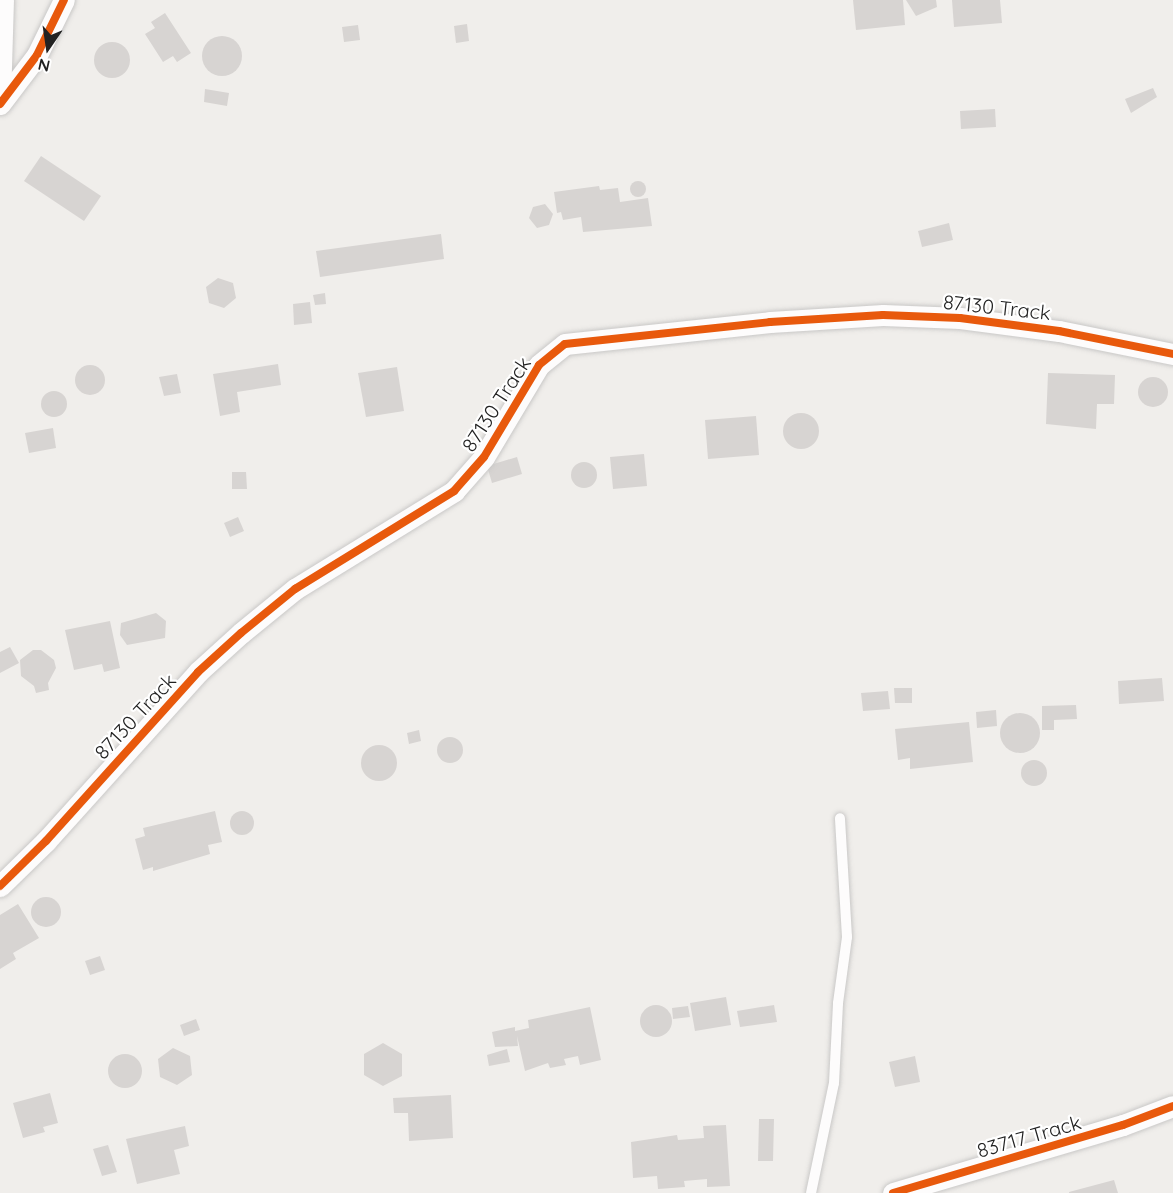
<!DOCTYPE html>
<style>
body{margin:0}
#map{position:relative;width:1173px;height:1193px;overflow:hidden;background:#f0eeeb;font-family:Quicksand,sans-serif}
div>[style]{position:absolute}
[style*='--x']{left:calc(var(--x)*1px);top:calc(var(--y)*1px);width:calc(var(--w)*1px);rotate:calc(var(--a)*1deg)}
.building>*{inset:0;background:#d7d4d2}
.round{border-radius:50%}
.roads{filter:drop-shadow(0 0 2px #c9c8c7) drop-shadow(0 0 2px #c9c8c7)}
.service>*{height:10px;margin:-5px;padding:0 5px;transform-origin:5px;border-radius:5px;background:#fdfcfc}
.minor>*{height:21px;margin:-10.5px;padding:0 10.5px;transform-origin:10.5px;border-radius:10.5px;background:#fdfcfc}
.cycleway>*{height:8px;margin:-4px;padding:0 4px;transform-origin:4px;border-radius:4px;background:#e8590c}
span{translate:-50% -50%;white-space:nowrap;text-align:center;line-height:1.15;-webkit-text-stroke:4.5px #fff;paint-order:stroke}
.street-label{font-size:20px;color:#222}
.north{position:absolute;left:18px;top:18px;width:60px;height:60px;-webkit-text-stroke:4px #fff;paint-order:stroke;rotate:193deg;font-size:16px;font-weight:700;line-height:24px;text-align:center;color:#222}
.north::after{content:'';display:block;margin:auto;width:21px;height:27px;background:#222;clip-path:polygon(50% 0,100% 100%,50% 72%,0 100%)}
</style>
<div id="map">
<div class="building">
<i style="clip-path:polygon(853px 0,903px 0,905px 25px,856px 30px)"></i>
<i style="clip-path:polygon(906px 0,936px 0,937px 7px,916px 16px)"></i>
<i style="clip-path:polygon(952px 0,1000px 0,1002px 23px,954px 27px)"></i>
<i style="clip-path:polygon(165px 13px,191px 53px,177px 62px,173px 56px,163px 62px,145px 34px,155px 28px,151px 22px)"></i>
<i style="clip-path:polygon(467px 24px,469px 41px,456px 43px,454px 26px)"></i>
<i style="clip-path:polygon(358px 25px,360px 40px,344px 42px,342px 27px)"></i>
<i class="round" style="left:202px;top:36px;width:40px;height:40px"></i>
<i class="round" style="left:94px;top:42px;width:36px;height:36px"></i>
<i style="clip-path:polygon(1153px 88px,1157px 97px,1131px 113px,1125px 99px)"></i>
<i style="clip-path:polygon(205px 89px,229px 93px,227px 106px,204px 102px)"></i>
<i style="clip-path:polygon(995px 109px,996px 127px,961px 129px,960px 111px)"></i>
<i style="clip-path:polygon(41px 156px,101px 196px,84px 221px,24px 181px)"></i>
<i class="round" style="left:630px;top:181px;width:16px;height:16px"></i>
<i style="clip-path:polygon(599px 186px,600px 190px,618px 188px,620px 202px,648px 198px,652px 226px,583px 232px,581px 217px,563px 220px,561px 212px,557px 213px,554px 192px)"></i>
<i style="clip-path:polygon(545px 204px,553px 214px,549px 225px,537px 228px,529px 218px,533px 207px)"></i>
<i style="clip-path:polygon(949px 223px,953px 240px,922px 247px,918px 231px)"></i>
<i style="clip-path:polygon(441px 234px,444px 259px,320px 277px,316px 251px)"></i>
<i style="clip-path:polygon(218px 278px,233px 283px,236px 298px,224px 308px,209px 303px,206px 287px)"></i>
<i style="clip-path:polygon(325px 293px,326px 304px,315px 305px,313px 295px)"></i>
<i style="clip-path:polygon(310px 302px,312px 323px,294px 325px,293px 304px)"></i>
<i style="clip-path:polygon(278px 364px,281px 385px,237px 392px,240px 412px,220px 416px,213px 374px)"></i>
<i class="round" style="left:75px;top:365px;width:30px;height:30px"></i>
<i style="clip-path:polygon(397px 367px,404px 411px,366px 417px,358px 373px)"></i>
<i style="clip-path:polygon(1048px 373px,1115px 375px,1114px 404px,1097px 404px,1096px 429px,1046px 424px)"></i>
<i style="clip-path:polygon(177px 374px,181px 393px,164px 396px,159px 377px)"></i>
<i class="round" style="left:1138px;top:377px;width:30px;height:30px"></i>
<i class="round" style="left:41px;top:391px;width:26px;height:26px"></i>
<i class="round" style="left:783px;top:413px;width:36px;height:36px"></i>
<i style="clip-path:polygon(756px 416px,759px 455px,708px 459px,705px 420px)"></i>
<i style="clip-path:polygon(53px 428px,56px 448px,29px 453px,25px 433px)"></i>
<i style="clip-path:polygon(644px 454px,647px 486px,613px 489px,610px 457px)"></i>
<i style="clip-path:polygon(517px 457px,522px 474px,492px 483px,487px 466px)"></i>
<i class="round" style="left:571px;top:462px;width:26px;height:26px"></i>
<i style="clip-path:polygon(232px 472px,246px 472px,247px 489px,232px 489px)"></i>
<i style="clip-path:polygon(238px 517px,244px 531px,230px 537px,224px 523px)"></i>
<i style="clip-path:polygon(156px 613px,166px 621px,165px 638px,127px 645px,120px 635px,121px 623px)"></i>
<i style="clip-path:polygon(110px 621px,120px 668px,104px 672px,102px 664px,74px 670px,65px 630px)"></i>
<i style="clip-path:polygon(10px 647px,19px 663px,0 673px,0 652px)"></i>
<i style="clip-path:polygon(33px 650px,41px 650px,54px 660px,56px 668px,48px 683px,49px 690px,36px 693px,34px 686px,21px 676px,20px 660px)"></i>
<i style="clip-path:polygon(1162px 678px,1164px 701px,1119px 704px,1118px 681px)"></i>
<i style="clip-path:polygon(894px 688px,912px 688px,912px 703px,895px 703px)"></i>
<i style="clip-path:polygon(888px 691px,890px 709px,863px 711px,861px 693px)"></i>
<i style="clip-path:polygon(1076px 705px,1077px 719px,1054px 720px,1054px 730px,1042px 730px,1042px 706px)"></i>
<i style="clip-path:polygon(996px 710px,997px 726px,977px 728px,976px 712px)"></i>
<i class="round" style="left:1000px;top:713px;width:40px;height:40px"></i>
<i style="clip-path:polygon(969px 722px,973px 762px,910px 769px,910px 758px,898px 760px,895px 729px)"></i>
<i style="clip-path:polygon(419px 730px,421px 741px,409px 744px,407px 733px)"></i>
<i class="round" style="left:437px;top:737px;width:26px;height:26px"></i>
<i class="round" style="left:361px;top:745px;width:36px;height:36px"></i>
<i class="round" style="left:1021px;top:760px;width:26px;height:26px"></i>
<i style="clip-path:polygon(215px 811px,222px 842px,208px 845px,210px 854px,153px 871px,153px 867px,143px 870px,135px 839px,145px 836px,143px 828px)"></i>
<i class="round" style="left:230px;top:811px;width:24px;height:24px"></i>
<i class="round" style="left:31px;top:897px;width:30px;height:30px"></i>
<i style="clip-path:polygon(18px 904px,39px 938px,13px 953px,16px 959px,0 969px,0 915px)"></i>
<i style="clip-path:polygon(100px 956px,105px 970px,90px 975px,85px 961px)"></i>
<i style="clip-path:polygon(726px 997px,731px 1025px,695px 1031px,690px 1003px)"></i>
<i style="clip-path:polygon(774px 1005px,777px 1022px,740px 1027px,737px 1011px)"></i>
<i class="round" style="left:640px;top:1005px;width:32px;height:32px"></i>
<i style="clip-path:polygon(688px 1006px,690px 1017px,673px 1019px,672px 1008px)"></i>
<i style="clip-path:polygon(590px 1007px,601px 1060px,580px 1065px,578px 1056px,564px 1059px,566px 1065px,550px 1068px,548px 1063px,525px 1071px,517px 1036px,518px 1046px,495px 1047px,492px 1032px,515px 1027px,515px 1031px,529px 1028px,528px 1020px)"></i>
<i style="clip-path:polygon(196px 1019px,200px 1030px,184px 1036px,180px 1025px)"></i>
<i style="clip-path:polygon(383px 1043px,402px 1054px,402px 1076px,383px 1086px,364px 1075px,364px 1054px)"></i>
<i style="clip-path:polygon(173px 1048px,190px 1056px,192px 1075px,177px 1085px,160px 1077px,158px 1059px)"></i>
<i style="clip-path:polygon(507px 1049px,510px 1062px,489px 1066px,487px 1055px)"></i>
<i class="round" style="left:108px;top:1054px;width:34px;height:34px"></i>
<i style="clip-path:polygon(915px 1056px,920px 1082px,895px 1087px,889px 1062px)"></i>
<i style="clip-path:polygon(50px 1093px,58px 1123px,43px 1127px,45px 1132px,23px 1138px,13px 1103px)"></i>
<i style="clip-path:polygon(451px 1095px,453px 1138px,409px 1141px,408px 1113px,394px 1113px,393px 1098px)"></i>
<i style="clip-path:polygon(759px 1119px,774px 1119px,773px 1161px,758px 1161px)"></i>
<i style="clip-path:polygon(726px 1125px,730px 1186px,707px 1187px,707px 1179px,684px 1181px,685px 1187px,658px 1189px,657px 1176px,633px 1178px,631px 1142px,677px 1135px,678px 1140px,704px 1138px,703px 1126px)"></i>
<i style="clip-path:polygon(185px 1126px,189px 1146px,174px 1150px,180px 1174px,137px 1184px,126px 1139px)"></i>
<i style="clip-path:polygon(108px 1145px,117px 1172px,102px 1176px,93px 1149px)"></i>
<i style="clip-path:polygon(1114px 1180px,1118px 1193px,1069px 1193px,1069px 1192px)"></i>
</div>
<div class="roads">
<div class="service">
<i style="--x:811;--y:1193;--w:112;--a:-78.2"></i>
<i style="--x:834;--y:1083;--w:80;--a:-87.1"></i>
<i style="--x:838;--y:1003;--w:67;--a:-82.2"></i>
<i style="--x:847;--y:937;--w:119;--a:-93.4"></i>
</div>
<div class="minor">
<i style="--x:0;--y:100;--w:100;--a:-88.3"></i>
<i style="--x:0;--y:104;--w:61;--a:-52.9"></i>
<i style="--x:37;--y:55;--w:61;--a:-63.9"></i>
<i style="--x:0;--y:886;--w:64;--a:-44.4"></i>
<i style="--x:46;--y:841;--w:227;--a:-48"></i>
<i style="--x:198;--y:672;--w:58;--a:-42.2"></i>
<i style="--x:241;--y:633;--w:70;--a:-39.2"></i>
<i style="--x:295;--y:589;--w:187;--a:-31.6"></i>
<i style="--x:454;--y:491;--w:45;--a:-48.6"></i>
<i style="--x:484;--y:457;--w:107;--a:-59.1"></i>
<i style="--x:539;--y:365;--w:33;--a:-39"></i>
<i style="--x:565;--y:344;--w:206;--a:-6.1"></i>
<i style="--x:770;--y:322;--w:113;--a:-3.5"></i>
<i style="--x:883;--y:315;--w:77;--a:2.2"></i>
<i style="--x:960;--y:318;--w:100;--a:7.5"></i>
<i style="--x:1059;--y:331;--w:116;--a:11.4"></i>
<i style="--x:893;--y:1193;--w:240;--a:-16.5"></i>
<i style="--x:1123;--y:1125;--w:53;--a:-20.8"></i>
</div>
</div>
<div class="cycleway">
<i style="--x:0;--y:104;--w:61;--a:-52.9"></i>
<i style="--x:37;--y:55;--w:61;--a:-63.9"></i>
<i style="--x:0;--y:886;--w:64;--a:-44.4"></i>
<i style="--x:46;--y:841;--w:227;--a:-48"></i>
<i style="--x:198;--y:672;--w:58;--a:-42.2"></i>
<i style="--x:241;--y:633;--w:70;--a:-39.2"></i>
<i style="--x:295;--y:589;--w:187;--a:-31.6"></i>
<i style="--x:454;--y:491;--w:45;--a:-48.6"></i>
<i style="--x:484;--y:457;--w:107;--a:-59.1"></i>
<i style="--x:539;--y:365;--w:33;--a:-39"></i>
<i style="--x:565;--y:344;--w:206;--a:-6.1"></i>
<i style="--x:770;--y:322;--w:113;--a:-3.5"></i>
<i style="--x:883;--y:315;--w:77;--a:2.2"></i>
<i style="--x:960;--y:318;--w:100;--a:7.5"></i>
<i style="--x:1059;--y:331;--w:116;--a:11.4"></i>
<i style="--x:893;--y:1193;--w:240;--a:-16.5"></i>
<i style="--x:1123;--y:1125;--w:53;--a:-20.8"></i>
</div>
<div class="street-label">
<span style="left:997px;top:307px;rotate:6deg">87130 Track</span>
<span style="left:496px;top:404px;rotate:-57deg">87130 Track</span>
<span style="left:135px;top:716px;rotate:-47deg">87130 Track</span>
<span style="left:1029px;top:1136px;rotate:-16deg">83717 Track</span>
</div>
<div class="north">N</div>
</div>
